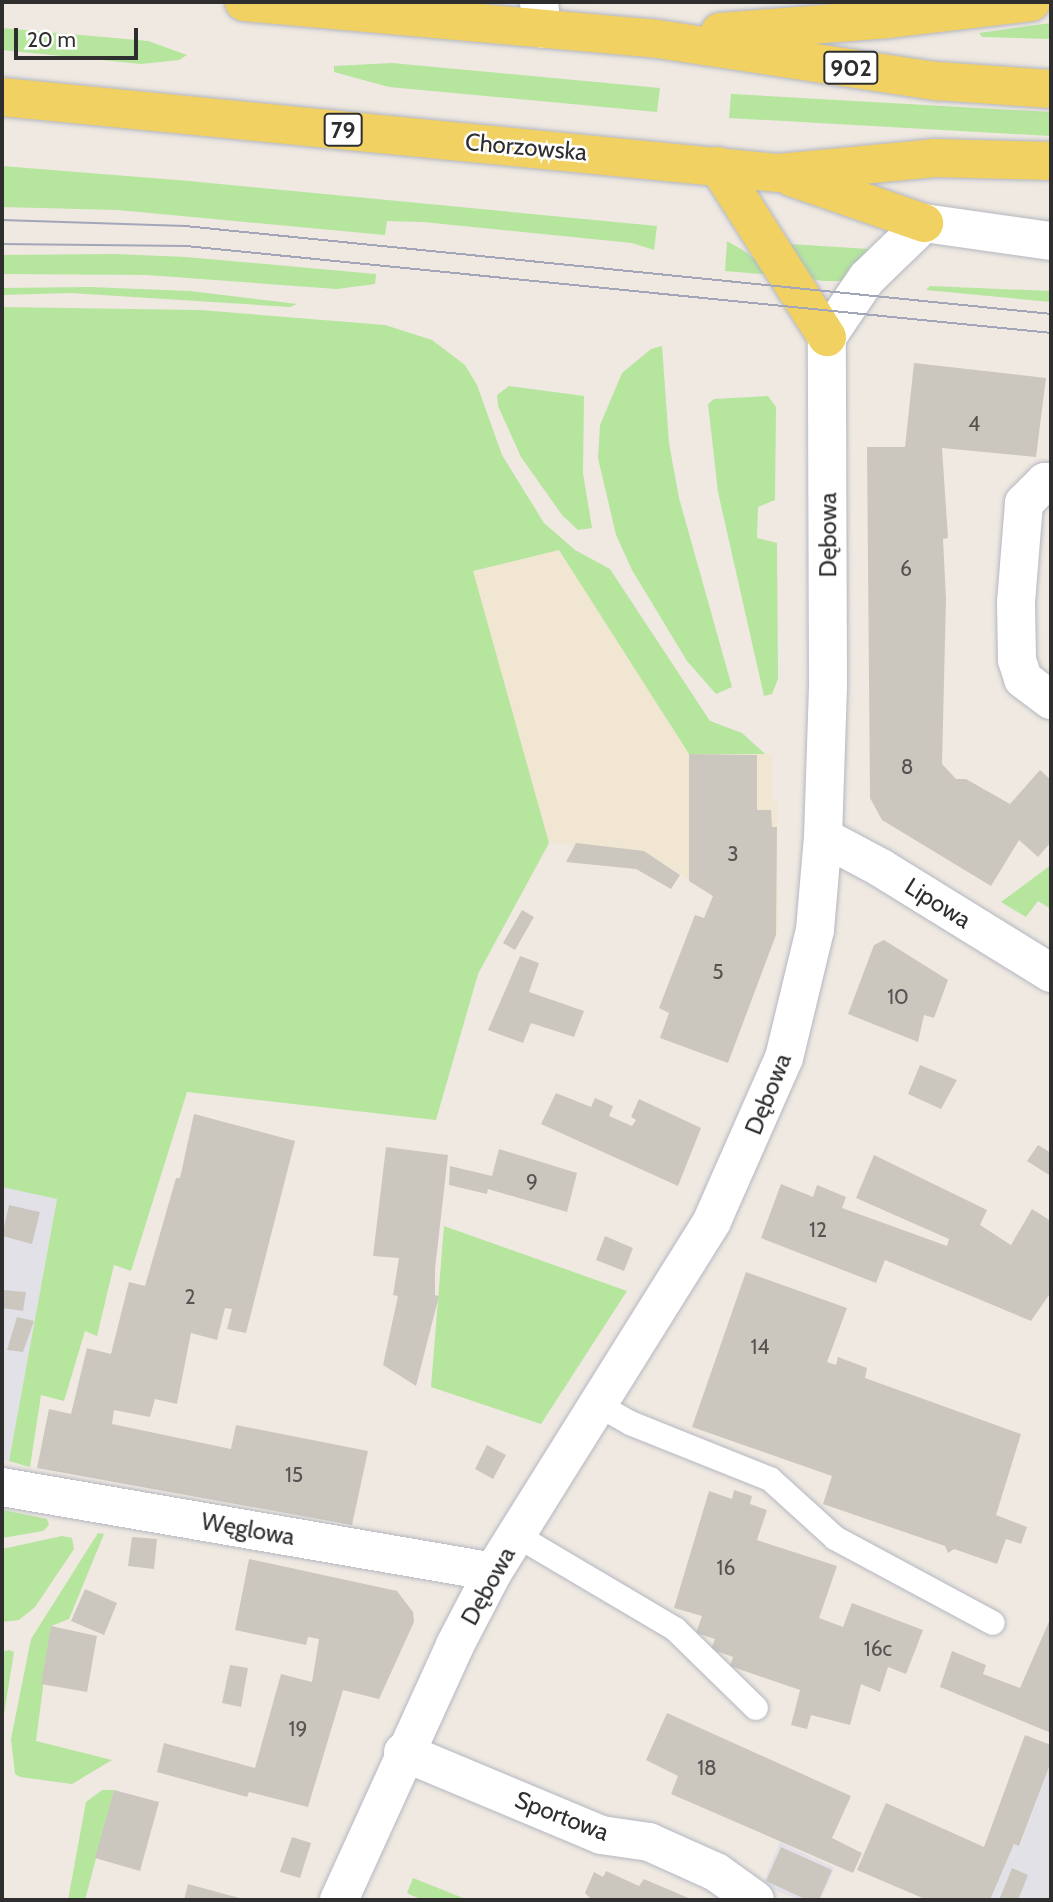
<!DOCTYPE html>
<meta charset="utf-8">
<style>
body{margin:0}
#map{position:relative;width:1053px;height:1902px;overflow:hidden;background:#efe9e1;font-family:Cabin,sans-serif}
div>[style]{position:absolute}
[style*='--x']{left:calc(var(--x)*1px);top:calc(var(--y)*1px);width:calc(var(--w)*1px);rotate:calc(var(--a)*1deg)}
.industrial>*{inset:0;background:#e3e1e8}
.education>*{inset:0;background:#f0e6d1}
.green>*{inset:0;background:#b6e59e}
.building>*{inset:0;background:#cbc7bf}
.roads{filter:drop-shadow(0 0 2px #b4b7c1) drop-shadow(0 0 2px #b4b7c1)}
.lane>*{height:24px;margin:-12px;padding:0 12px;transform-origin:12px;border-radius:12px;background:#fff}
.street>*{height:38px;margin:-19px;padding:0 19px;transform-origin:19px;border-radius:19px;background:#fff}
.secondary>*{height:38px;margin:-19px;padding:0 19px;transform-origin:19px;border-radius:19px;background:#fff}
.primary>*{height:38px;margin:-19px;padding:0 19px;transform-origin:19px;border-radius:19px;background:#f2d163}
.tram>*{height:2px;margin:-1px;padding:0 1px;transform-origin:1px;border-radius:1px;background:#a3a6b8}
span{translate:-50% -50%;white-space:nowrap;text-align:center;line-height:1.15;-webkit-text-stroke:5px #fff;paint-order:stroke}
.number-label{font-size:21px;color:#555452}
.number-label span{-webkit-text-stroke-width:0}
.shield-label span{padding:2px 5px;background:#fff;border:2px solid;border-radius:5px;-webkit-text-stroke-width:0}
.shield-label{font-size:23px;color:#2e2e2e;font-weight:700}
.street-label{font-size:24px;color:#2e2e2e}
.frame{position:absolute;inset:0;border:4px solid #2e2e2e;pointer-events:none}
.scale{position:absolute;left:14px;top:28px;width:124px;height:32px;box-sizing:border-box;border:4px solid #2e2e2e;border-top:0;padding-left:9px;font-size:21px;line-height:24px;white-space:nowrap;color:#2e2e2e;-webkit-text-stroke:5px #fff;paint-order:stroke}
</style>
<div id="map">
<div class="industrial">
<i style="clip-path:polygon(2px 1187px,57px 1198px,9px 1461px,2px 1460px)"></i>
<i style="clip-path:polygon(1051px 1762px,1051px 1900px,990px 1900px,1014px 1844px,1020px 1846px)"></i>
<i style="clip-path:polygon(780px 1842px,835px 1868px,820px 1900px,799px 1900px,762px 1885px)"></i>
</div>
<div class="education">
<i style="clip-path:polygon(559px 550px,689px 754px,772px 754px,772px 801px,777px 802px,778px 935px,644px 851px,549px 843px,472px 571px)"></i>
</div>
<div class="green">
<i style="clip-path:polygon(1051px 23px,1051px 39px,982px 37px,979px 33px)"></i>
<i style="clip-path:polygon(2px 28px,148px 41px,187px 55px,179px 60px,141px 64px,2px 50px)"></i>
<i style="clip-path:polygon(392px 63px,660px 88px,657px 112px,389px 87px,334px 72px,334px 66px)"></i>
<i style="clip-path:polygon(731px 94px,1051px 112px,1051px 136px,729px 118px)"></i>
<i style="clip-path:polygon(2px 166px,189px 181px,657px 226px,654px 250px,632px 243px,423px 222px,387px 221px,385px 235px,118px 210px,2px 207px)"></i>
<i style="clip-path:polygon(727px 241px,746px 252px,773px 275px,725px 271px)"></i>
<i style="clip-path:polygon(789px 244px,869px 249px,871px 251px,843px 281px,823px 281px,812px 279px)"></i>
<i style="clip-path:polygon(114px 254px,186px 257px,376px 274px,375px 284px,337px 289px,147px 275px,2px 274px,2px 255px)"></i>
<i style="clip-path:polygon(930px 286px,1051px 291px,1051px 302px,926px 290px)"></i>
<i style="clip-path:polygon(90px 287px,190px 291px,297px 304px,290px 307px,70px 293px,2px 295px,2px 288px)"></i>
<i style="clip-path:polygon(2px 307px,200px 310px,385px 325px,432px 340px,465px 365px,477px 385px,502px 455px,544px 523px,575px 550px,610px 569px,710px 721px,742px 733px,765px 754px,689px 754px,559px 550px,473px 571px,549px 843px,478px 974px,436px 1120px,187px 1092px,131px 1271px,114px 1265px,97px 1336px,85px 1331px,64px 1401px,41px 1395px,30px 1467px,9px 1461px,57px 1199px,2px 1187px)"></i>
<i style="clip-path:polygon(662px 346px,669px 443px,679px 498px,732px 687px,716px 694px,687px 661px,632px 570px,616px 535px,598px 458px,600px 425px,622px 373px,651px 349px)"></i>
<i style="clip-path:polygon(509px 386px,584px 396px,583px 473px,592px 528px,578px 530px,562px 515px,521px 457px,498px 406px,497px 395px)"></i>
<i style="clip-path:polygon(768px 396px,776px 407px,775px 500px,758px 507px,757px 538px,777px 543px,778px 679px,772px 694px,764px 696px,718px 492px,708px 404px,714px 399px)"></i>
<i style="clip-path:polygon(1051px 865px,1051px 909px,1038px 901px,1026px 917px,1001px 902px)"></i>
<i style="clip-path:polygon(444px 1226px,627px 1291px,541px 1424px,431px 1387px)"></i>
<i style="clip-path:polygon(3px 1510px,47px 1519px,49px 1525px,43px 1531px,2px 1538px)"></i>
<i style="clip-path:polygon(98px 1533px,104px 1534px,69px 1619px,51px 1626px,36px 1741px,112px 1760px,72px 1784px,20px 1777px,15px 1774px,11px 1739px,31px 1639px)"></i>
<i style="clip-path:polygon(62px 1536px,72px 1538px,74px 1549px,35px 1607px,19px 1620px,2px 1622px,2px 1549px)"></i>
<i style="clip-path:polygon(9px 1650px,14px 1652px,2px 1726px,2px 1652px)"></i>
<i style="clip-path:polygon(102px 1790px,114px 1790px,85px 1900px,68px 1900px,86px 1802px)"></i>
<i style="clip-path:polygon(413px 1878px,468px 1900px,424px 1900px,413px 1896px,407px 1893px)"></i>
</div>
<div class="building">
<i style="clip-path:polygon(914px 363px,1046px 378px,1036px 457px,942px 448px,948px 538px,943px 539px,946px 599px,942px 764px,956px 779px,966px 779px,1010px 804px,1040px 770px,1051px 780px,1051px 842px,1038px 857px,1019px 840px,991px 886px,882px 820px,870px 798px,867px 447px,905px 447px)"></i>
<i style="clip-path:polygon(689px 754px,757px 755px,757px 810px,771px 810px,772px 827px,777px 827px,776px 935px,728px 1063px,660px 1038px,669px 1013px,659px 1008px,695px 915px,704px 918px,713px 896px,689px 881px)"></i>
<i style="clip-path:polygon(576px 843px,644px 851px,680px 875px,671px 889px,636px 869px,566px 862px)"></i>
<i style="clip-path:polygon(522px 910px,534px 917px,515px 950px,503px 943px)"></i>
<i style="clip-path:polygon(884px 940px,948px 980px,934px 1018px,924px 1015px,918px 1042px,848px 1014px,874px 945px)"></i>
<i style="clip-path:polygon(520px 956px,539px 963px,529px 992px,584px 1011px,574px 1037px,531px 1023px,523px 1043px,488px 1030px)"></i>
<i style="clip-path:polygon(920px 1065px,957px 1080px,941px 1109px,908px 1094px)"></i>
<i style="clip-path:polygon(556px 1093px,591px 1107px,595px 1098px,613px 1106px,609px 1116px,632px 1126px,636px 1120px,631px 1117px,639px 1099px,701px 1128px,678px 1186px,541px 1124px)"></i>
<i style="clip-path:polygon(194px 1114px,295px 1141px,246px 1333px,227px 1329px,232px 1309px,225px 1308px,217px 1340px,191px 1333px,177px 1404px,155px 1399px,150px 1417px,114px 1410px,112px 1424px,231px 1449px,236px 1425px,368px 1451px,352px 1525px,37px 1468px,49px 1409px,71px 1414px,87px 1348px,111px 1354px,129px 1282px,145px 1286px,176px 1178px,180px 1178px)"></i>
<i style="clip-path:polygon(1038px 1145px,1051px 1153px,1049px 1175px,1027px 1161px)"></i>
<i style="clip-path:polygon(386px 1147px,448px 1155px,435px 1269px,435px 1295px,439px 1296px,416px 1386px,383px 1365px,398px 1296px,393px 1295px,399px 1258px,373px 1256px)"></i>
<i style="clip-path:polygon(499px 1149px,577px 1173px,567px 1212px,488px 1189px,487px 1194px,449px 1185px,450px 1166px,492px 1176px)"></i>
<i style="clip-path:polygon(874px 1155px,987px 1210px,980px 1225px,1011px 1245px,1032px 1209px,1051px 1221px,1051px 1292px,1031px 1321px,885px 1260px,876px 1283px,761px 1238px,781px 1184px,813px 1197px,817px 1185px,846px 1197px,842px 1208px,947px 1246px,949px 1239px,856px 1198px)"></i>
<i style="clip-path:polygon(9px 1205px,40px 1212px,32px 1244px,2px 1236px)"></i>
<i style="clip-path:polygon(605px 1236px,633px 1248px,624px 1271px,596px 1260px)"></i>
<i style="clip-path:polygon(746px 1272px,847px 1308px,827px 1362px,836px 1365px,838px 1357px,867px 1368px,865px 1378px,1021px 1434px,996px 1515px,1027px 1527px,1021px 1544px,1006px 1539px,997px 1564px,954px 1549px,948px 1553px,945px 1546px,823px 1504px,832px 1476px,692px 1427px)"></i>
<i style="clip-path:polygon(2px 1290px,26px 1292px,23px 1311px,2px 1308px)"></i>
<i style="clip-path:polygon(17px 1317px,34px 1321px,23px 1352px,7px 1350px)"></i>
<i style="clip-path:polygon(487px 1445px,506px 1455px,493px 1479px,475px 1469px)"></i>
<i style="clip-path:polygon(734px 1490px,752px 1496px,750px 1504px,767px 1510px,757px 1540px,837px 1566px,819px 1618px,843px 1627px,852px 1603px,923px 1630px,906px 1674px,888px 1667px,880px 1692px,861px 1684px,850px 1725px,811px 1715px,807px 1729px,791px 1725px,800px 1690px,730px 1666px,733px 1657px,711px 1649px,715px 1639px,696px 1633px,702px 1616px,674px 1608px,709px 1491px,732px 1499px)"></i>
<i style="clip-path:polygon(132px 1537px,157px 1539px,154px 1569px,128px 1566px)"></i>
<i style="clip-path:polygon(249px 1559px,397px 1591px,413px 1612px,414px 1622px,379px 1699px,343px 1690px,308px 1807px,249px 1792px,247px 1797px,157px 1772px,164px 1743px,255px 1768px,281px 1674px,312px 1682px,319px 1639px,308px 1637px,306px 1645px,235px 1630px)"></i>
<i style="clip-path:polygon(85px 1589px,117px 1603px,104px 1635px,71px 1621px)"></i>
<i style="clip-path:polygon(1051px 1617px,1051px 1733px,940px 1687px,952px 1651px,986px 1665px,983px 1674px,1020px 1688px)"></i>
<i style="clip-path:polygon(51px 1626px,97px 1636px,87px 1692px,41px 1684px)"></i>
<i style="clip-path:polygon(230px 1665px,248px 1668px,241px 1707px,222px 1703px)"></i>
<i style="clip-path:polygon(667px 1713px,851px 1796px,832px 1838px,862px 1853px,853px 1873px,671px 1794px,678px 1776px,646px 1760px)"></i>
<i style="clip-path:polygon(1025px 1735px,1051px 1745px,1051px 1762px,1019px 1846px,1014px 1844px,990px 1900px,927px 1900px,857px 1870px,886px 1803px,984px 1847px)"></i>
<i style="clip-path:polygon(114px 1790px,159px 1802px,140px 1871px,95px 1858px)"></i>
<i style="clip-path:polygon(292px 1837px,311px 1843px,300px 1878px,280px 1872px)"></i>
<i style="clip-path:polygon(781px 1847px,832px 1870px,819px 1900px,807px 1900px,766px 1881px)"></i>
<i style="clip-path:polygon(1012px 1868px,1028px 1875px,1018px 1900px,999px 1900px)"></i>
<i style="clip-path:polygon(606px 1871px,639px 1886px,644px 1879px,693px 1900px,592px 1900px,585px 1893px,594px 1872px,603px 1877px)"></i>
<i style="clip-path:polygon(188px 1884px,243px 1899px,243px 1900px,184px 1900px)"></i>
</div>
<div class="roads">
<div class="lane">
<i style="--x:598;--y:1405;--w:37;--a:29"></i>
<i style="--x:630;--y:1423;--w:151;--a:21.8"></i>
<i style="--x:770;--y:1479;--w:88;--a:42.2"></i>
<i style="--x:835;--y:1538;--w:179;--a:28.3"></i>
<i style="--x:516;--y:1535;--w:185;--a:30.6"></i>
<i style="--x:675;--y:1629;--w:113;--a:44.3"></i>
</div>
<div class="street">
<i style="--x:539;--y:2;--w:27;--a:84"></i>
<i style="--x:1051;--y:482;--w:6;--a:180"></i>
<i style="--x:1045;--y:482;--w:30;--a:135"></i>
<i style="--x:1024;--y:503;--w:99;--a:94.6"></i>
<i style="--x:1016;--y:602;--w:58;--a:89"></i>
<i style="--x:1017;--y:660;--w:20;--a:72"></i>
<i style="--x:1023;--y:679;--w:35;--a:37"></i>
<i style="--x:823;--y:837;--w:66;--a:28.1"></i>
<i style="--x:881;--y:868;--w:200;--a:31.7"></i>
<i style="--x:2;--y:1487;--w:498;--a:9.8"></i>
<i style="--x:403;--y:1752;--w:215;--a:22.7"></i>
<i style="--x:601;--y:1835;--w:49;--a:8.3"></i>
<i style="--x:649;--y:1842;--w:73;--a:24.1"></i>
<i style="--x:716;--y:1872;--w:48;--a:35.7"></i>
</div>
<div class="secondary">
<i style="--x:339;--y:1900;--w:280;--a:-65.5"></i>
<i style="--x:455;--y:1645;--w:82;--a:-62.5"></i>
<i style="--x:493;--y:1572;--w:414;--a:-58"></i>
<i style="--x:712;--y:1221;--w:178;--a:-66.2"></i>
<i style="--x:784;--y:1058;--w:132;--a:-76.4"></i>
<i style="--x:815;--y:930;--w:93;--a:-85.1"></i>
<i style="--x:823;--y:837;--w:152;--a:-88.1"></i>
<i style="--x:828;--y:685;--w:348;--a:-90.2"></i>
<i style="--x:827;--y:337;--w:71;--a:-55.9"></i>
<i style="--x:867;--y:278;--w:79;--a:-44"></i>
<i style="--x:924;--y:223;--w:128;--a:8.1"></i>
</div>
<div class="primary">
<i style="--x:244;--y:2;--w:409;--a:5.1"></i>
<i style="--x:651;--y:38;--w:289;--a:8.6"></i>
<i style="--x:937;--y:81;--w:114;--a:4"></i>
<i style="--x:720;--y:32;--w:169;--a:-4.4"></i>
<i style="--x:889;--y:19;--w:143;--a:-6.8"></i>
<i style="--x:2;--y:97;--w:781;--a:5.59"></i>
<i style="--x:779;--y:173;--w:156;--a:-5.5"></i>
<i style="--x:934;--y:158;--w:117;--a:1.5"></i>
<i style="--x:718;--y:166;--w:203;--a:57.5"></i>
<i style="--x:791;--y:177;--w:141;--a:19.1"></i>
</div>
</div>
<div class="tram">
<i style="--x:2;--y:220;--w:183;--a:1.9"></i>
<i style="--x:185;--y:226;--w:870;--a:5.8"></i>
<i style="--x:2;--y:244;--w:184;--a:0.6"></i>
<i style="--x:186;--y:246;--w:869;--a:5.74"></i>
</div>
<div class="number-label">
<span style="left:974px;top:424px">4</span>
<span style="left:906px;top:569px">6</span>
<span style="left:907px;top:767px">8</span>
<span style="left:733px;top:854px">3</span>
<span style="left:718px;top:972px">5</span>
<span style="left:898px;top:997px">10</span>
<span style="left:532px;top:1182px">9</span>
<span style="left:818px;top:1230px">12</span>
<span style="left:190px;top:1297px">2</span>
<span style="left:760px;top:1347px">14</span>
<span style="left:294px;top:1475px">15</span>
<span style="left:726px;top:1568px">16</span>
<span style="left:878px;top:1649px">16c</span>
<span style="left:298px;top:1729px">19</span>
<span style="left:707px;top:1768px">18</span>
</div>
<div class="shield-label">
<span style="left:851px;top:68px">902</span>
<span style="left:343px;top:130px">79</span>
</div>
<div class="street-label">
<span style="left:526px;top:147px;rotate:5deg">Chorzowska</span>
<span style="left:828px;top:535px;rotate:-90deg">Dębowa</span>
<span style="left:938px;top:903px;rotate:32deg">Lipowa</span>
<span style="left:768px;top:1094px;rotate:-68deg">Dębowa</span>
<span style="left:248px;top:1529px;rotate:10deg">Węglowa</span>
<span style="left:488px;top:1586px;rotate:-61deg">Dębowa</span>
<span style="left:562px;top:1816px;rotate:21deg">Sportowa</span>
</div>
<div class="frame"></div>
<div class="scale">20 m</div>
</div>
